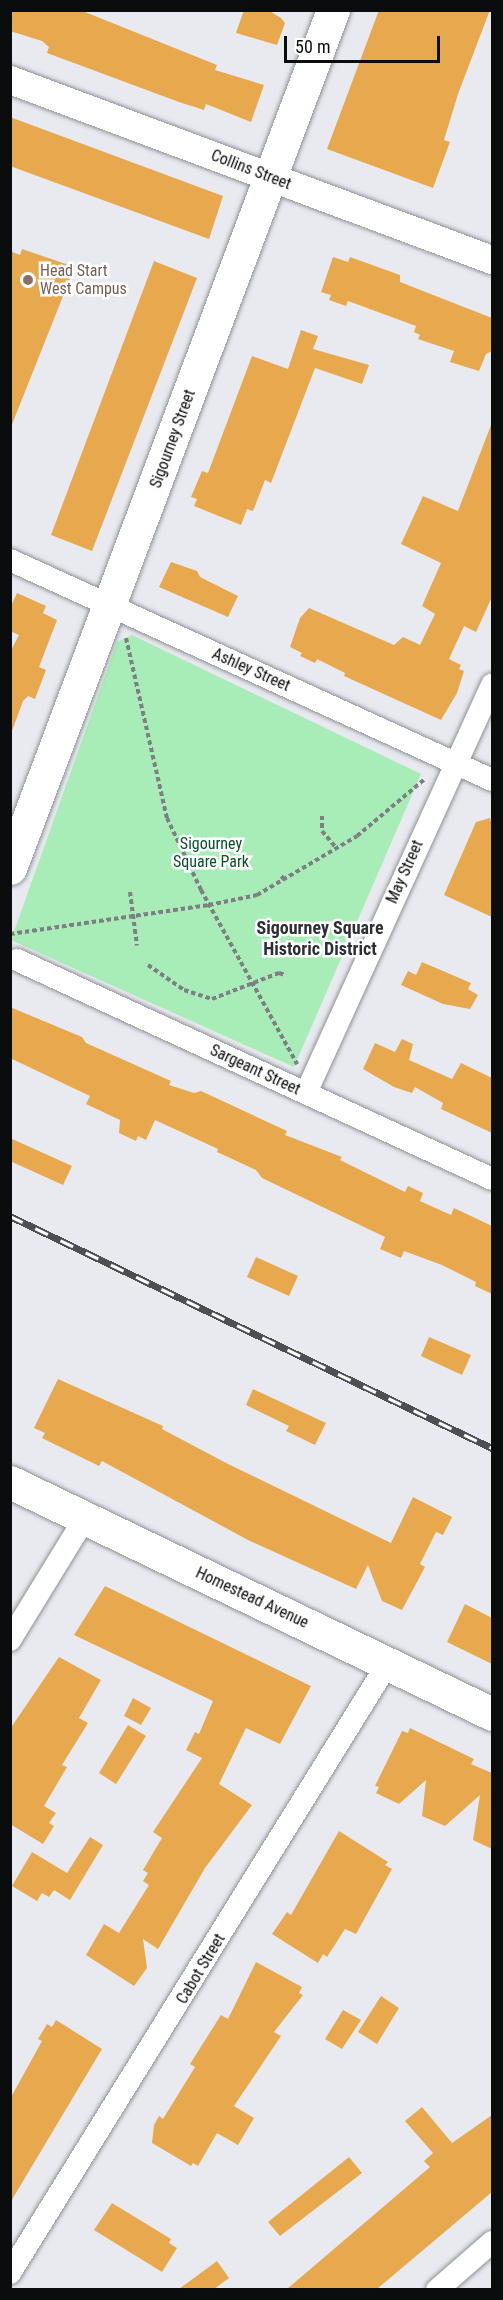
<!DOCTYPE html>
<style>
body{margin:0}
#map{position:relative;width:503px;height:2300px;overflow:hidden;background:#e8eaf0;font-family:"Roboto Condensed",sans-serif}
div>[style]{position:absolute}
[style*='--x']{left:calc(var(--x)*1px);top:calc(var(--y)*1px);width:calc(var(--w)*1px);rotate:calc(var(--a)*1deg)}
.green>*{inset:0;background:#a8ecb8}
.building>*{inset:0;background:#e8a94e}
.path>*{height:4px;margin-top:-2px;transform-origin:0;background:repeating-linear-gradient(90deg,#7e7f83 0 4.5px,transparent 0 7.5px)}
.roads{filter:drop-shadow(0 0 2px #8e9196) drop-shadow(0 0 2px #8e9196)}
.minor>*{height:22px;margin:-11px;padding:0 11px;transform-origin:11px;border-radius:11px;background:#fff}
.tertiary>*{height:28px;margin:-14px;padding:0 14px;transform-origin:14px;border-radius:14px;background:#fff}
.secondary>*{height:33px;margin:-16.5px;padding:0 16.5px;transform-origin:16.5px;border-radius:16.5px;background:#fff}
.rail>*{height:7px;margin-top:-3.5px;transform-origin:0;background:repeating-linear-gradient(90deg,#fff 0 14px,#4d4f52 0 28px);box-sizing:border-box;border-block:2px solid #4d4f52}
.dots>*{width:16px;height:16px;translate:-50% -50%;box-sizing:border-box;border:3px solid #fff;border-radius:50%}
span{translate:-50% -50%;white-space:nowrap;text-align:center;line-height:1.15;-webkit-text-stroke:5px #fff;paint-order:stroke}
.street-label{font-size:16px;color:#0b0c0e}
.education-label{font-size:16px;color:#785e54}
.left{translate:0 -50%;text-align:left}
.park-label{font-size:16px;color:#0a5127}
.neighbourhood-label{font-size:18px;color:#2d2f34;font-weight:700}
.frame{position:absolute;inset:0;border:12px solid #0b0c0e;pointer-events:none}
.scale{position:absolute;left:284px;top:36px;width:156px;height:27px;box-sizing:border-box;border:3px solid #0b0c0e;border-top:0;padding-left:8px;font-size:18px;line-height:21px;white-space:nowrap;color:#0b0c0e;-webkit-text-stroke:4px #fff;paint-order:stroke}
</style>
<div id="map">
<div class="green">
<i style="clip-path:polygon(132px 635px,421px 774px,294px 1067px,11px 940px,117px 642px)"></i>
</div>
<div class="building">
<i style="clip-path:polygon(10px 10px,80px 10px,217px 65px,215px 70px,264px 85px,251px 122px,206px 104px,204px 110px,179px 102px,47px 53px,49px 47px,42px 41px,10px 31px)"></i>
<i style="clip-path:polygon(244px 10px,268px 10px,281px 18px,285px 23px,277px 45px,236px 33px)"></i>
<i style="clip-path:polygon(379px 10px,490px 10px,458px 94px,444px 140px,450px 142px,433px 188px,327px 149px)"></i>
<i style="clip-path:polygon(10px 117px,223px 196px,209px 239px,10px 166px)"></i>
<i style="clip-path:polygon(22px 249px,66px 264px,71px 276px,11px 427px,10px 251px,20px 255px)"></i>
<i style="clip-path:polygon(333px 257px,348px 262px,350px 257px,400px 275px,400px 282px,492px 318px,492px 351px,486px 354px,479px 371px,450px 362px,454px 351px,418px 339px,420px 335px,414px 332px,416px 326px,348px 301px,346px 306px,329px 300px,331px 295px,321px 292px)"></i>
<i style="clip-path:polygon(154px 261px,197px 278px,92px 551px,51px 535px)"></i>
<i style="clip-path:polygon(301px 330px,318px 336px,313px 349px,369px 365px,362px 384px,315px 368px,271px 483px,265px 480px,253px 511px,247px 509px,241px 525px,194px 506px,197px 499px,191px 497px,202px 471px,208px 473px,252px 356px,288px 369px)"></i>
<i style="clip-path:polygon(491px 425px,492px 597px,476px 632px,464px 626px,449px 659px,461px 665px,459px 669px,464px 671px,457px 693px,441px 720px,344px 676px,345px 673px,317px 659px,315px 663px,300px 656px,302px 653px,290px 647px,300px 618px,309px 608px,394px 645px,403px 637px,420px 645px,435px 614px,422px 606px,441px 563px,401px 544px,423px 496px,458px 511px)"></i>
<i style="clip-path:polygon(171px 562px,197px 571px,200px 577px,238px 596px,228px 617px,159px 587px)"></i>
<i style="clip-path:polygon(17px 593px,46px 606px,43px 613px,57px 620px,39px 667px,46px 670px,35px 699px,28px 696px,23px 701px,12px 731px,10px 652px,19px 635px,10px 631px,10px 608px)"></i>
<i style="clip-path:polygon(490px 818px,492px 826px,492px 917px,444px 895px,476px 822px)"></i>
<i style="clip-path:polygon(422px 962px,471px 983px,468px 989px,478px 995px,470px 1009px,443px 1004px,401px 985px,408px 971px,416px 975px)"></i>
<i style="clip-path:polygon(10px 1007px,82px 1037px,86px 1043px,171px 1081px,169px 1085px,194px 1093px,201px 1091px,287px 1131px,285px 1135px,342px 1157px,340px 1160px,405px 1192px,408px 1186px,423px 1193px,420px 1201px,451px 1215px,454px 1208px,492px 1226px,492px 1294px,475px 1286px,476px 1282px,442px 1265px,404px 1251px,401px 1258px,380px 1249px,385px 1237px,262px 1178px,256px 1170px,217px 1152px,218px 1149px,155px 1120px,146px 1140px,138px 1136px,136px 1141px,119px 1133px,120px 1120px,86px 1104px,90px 1096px,10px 1058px)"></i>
<i style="clip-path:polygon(402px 1039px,413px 1044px,409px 1060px,452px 1079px,461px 1063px,492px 1078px,492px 1133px,441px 1109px,443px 1103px,415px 1087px,412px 1093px,394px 1087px,363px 1069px,375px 1043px,395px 1052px)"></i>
<i style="clip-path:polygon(10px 1138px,72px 1166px,63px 1185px,10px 1161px)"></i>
<i style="clip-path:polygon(256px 1257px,298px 1276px,289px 1296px,247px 1277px)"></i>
<i style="clip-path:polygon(429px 1337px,471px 1355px,462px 1375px,421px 1356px)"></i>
<i style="clip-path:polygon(58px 1379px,163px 1426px,162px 1429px,228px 1464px,391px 1543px,413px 1497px,452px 1517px,443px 1535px,436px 1532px,420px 1564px,425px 1567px,402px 1610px,382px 1601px,368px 1565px,356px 1589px,248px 1540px,102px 1461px,99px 1466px,42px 1438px,45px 1433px,34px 1428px)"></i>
<i style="clip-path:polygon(253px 1389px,326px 1423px,315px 1445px,286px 1431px,289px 1426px,246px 1405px)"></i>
<i style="clip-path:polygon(105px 1586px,311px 1686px,280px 1744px,246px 1728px,219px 1784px,252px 1805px,205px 1868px,158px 1949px,143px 1939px,147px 1968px,134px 1986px,86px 1955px,104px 1924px,119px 1933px,149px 1885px,143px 1881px,148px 1873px,143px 1870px,162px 1838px,153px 1832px,202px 1758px,186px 1750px,195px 1732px,199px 1734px,213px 1701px,74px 1635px)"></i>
<i style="clip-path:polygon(465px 1604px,492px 1618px,492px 1664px,447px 1642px)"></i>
<i style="clip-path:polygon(59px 1657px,101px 1680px,79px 1718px,88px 1723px,62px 1765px,67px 1767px,44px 1806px,56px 1813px,49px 1823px,54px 1826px,43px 1844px,10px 1824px,10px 1729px)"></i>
<i style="clip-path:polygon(133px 1698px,151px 1708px,141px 1725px,124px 1716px)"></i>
<i style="clip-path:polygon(128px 1725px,146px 1736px,116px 1784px,99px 1773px)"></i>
<i style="clip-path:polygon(410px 1728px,474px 1759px,471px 1764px,492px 1773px,492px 1849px,473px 1840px,480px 1795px,445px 1826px,422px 1816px,426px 1780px,399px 1804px,376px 1793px,379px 1787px,375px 1786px,402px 1731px,408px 1733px)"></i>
<i style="clip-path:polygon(339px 1831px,388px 1862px,385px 1865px,392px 1869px,356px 1934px,345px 1929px,327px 1957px,323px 1954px,318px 1963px,272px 1934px,287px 1912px,291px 1915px)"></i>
<i style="clip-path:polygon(90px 1837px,103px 1845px,70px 1900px,54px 1890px,49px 1897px,42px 1893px,37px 1901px,12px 1886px,32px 1852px,67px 1873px)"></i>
<i style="clip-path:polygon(256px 1962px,302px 1987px,299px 1993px,303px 1995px,274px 2032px,281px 2036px,234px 2106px,254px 2118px,238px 2145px,217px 2133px,198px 2166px,193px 2163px,191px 2166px,152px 2143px,154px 2125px,159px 2116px,163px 2119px,195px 2067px,190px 2064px,221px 2015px,228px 2019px)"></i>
<i style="clip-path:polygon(381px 1996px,399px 2008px,377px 2044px,358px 2032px)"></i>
<i style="clip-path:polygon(343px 2010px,361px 2020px,342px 2049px,325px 2039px)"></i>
<i style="clip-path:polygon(56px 2020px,102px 2049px,10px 2203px,10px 2099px,42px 2041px,38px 2039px,47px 2024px,52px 2027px)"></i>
<i style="clip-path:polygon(422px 2107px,452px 2143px,492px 2115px,492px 2192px,377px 2289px,287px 2289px,430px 2167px,424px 2161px,433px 2153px,405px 2121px)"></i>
<i style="clip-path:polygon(349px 2157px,362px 2173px,280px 2236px,268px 2222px)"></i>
<i style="clip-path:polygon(112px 2203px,171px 2239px,169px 2243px,177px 2248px,162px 2272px,94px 2230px)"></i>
<i style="clip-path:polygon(217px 2261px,229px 2278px,214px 2289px,179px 2289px)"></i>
</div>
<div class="path">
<i style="--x:126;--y:638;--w:185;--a:77.2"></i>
<i style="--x:167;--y:818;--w:80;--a:64.7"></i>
<i style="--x:201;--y:890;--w:199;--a:61.1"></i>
<i style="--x:322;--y:816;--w:15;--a:90"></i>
<i style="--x:322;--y:831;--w:23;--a:50"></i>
<i style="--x:281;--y:876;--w:7;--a:45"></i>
<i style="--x:130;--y:892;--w:54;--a:82.6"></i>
<i style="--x:10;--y:934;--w:201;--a:-8.3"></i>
<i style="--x:209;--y:905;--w:49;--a:-11.8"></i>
<i style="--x:257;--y:895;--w:116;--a:-30.5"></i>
<i style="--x:357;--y:836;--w:89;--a:-40"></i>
<i style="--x:148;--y:965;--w:44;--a:34.8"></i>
<i style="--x:184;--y:990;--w:29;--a:18"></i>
<i style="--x:212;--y:999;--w:72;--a:-21.2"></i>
<i style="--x:279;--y:973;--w:6;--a:18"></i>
</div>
<div class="roads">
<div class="minor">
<i style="--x:10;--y:560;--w:530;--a:24.53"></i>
<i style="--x:17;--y:960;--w:523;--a:24.75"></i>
<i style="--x:306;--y:1093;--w:449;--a:-65.5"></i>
<i style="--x:10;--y:1640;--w:143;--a:-58.4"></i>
<i style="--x:10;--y:2273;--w:718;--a:-58.21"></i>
<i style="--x:437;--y:2290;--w:73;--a:-41.1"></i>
</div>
<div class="tertiary">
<i style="--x:10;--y:80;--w:515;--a:20.48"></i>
</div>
<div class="secondary">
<i style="--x:10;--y:868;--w:917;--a:-69.37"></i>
<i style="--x:10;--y:1482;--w:535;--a:25.7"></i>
</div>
</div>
<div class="rail">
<i style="--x:10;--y:1216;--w:535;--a:25.7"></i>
</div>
<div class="dots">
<i style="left:28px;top:280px;background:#8d6e63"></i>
</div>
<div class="street-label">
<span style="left:251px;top:170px;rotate:21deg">Collins Street</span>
<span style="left:173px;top:439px;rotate:-70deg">Sigourney Street</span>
<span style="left:251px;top:670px;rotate:24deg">Ashley Street</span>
<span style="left:405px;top:872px;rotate:-66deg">May Street</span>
<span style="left:255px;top:1070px;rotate:25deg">Sargeant Street</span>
<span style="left:252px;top:1598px;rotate:25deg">Homestead Avenue</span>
<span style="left:201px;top:1969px;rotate:-59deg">Cabot Street</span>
</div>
<div class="education-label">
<span class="left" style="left:40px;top:280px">Head Start<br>West Campus</span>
</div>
<div class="park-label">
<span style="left:211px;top:853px">Sigourney<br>Square Park</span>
</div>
<div class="neighbourhood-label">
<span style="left:320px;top:939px">Sigourney Square<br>Historic District</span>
</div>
<div class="frame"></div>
<div class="scale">50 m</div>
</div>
